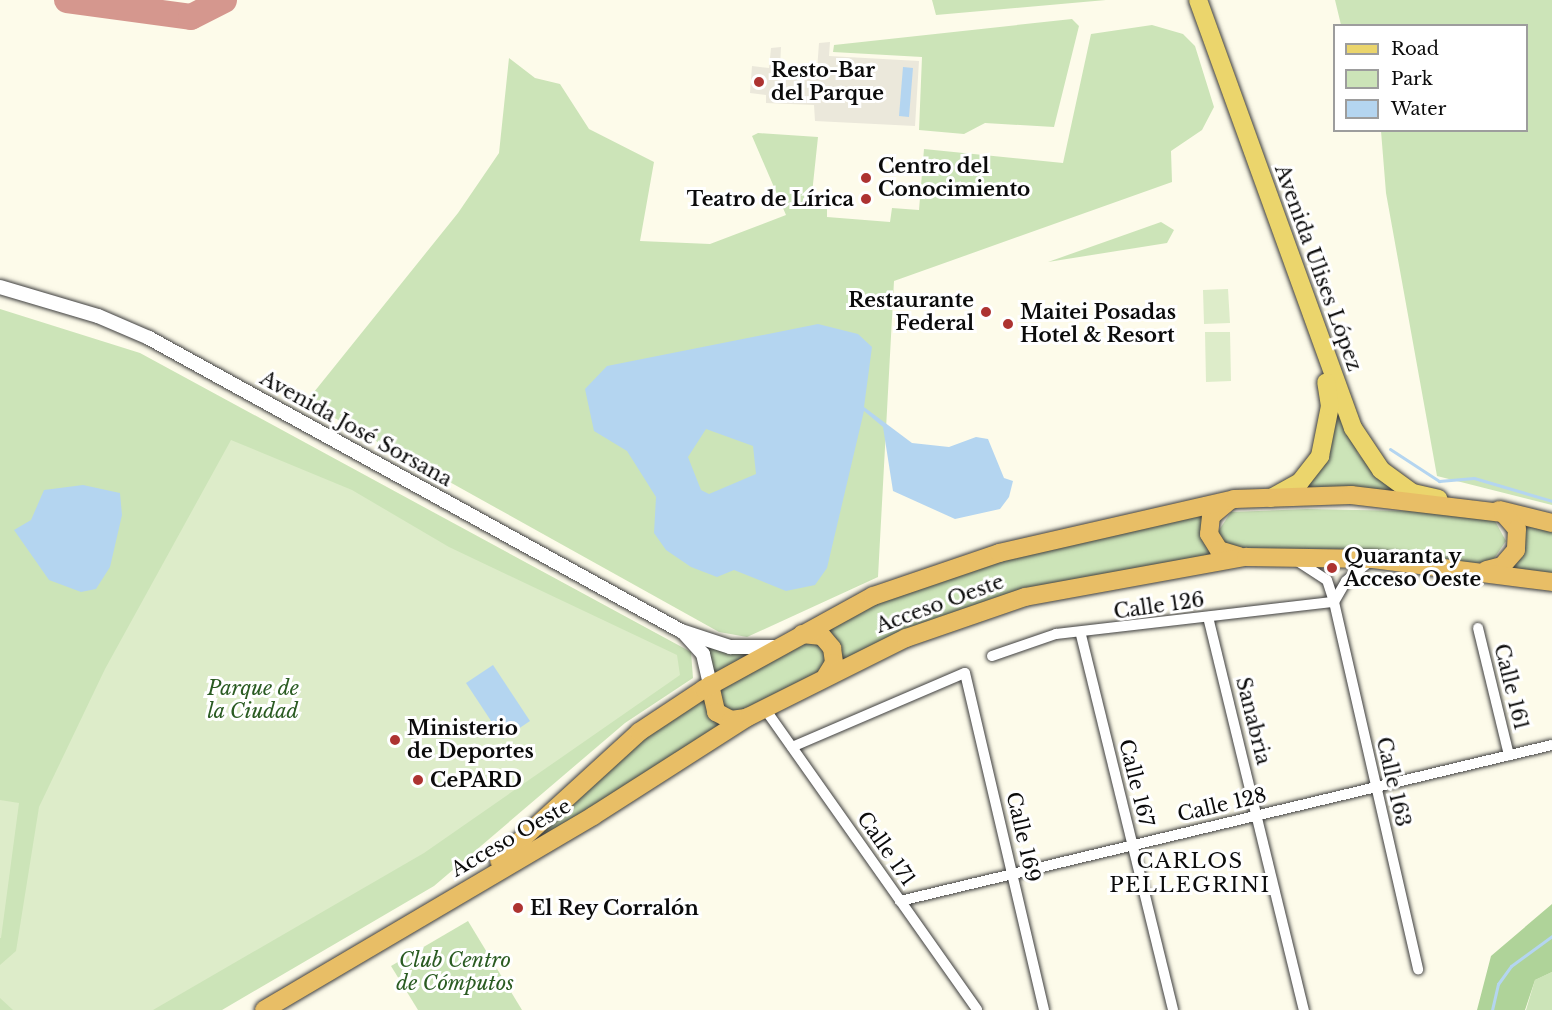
<!DOCTYPE html>
<meta charset="utf-8">
<style>
body{margin:0}
#map{position:relative;width:1552px;height:1010px;overflow:hidden;background:#fdfbea;font-family:"Libre Baskerville",serif}
div>[style]{position:absolute}
[style*='--x']{left:calc(var(--x)*1px);top:calc(var(--y)*1px);width:calc(var(--w)*1px);rotate:calc(var(--a)*1deg)}
.green>*{inset:0;background:#cce4b8}
.forest>*{inset:0;background:#afd399}
.pitch>*{inset:0;background:#ddecc9}
.plaza>*{inset:0;background:#ebe8db}
.water>*{inset:0;background:#b4d5f0}
.stream>*{height:3px;margin:-1.5px;padding:0 1.5px;transform-origin:1.5px;border-radius:1.5px;background:#b4d5f0}
.taxiway>*{height:26px;margin:-13px;padding:0 13px;transform-origin:13px;border-radius:13px;background:#d5978e}
.roads{filter:drop-shadow(0 0 2px #3e3e3e) drop-shadow(0 0 2px #3e3e3e)}
.minor>*{height:10px;margin:-5px;padding:0 5px;transform-origin:5px;border-radius:5px;background:#fff}
.tertiary>*{height:14px;margin:-7px;padding:0 7px;transform-origin:7px;border-radius:7px;background:#fff}
.primary>*{height:18px;margin:-9px;padding:0 9px;transform-origin:9px;border-radius:9px;background:#ebd56c}
.trunk>*{height:18px;margin:-9px;padding:0 9px;transform-origin:9px;border-radius:9px;background:#e8be66}
.dots>*{width:16px;height:16px;translate:-50% -50%;box-sizing:border-box;border:3px solid #fff;border-radius:50%}
span{translate:-50% -50%;white-space:nowrap;text-align:center;line-height:1.15;-webkit-text-stroke:6px #fff;paint-order:stroke}
.poi-label{font-size:20px;color:#0b0b0b;font-weight:700}
.left{translate:0 -50%;text-align:left}
.right{translate:-100% -50%;text-align:right}
.street-label{font-size:20px;color:#0b0b0b}
.park-label{font-size:20px;color:#2a5b22;font-style:italic}
.neighbourhood-label{font-size:21px;color:#0b0b0b;letter-spacing:1.5px}
.legend{position:absolute;left:1333px;top:24px;width:195px;height:108px;box-sizing:border-box;background:#fff;border:2px solid #9d9d9d;margin:0;padding:8px 10px;list-style:none;font-size:18px;color:#0b0b0b}
.legend li{display:flex;align-items:center;gap:12px;height:30px}
.legend b{width:30px;border:2px solid #9d9d9d}
</style>
<div id="map">
<div class="green">
<i style="clip-path:polygon(932px 0,1106px 0,936px 15px)"></i>
<i style="clip-path:polygon(1335px 0,1552px 0,1552px 505px,1437px 476px,1386px 193px,1381px 131px,1526px 130px,1526px 26px,1341px 25px)"></i>
<i style="clip-path:polygon(1072px 19px,1079px 26px,1054px 127px,985px 123px,964px 134px,919px 130px,922px 57px,833px 52px,834px 45px)"></i>
<i style="clip-path:polygon(1152px 25px,1183px 34px,1195px 46px,1214px 107px,1202px 130px,1171px 151px,1172px 182px,894px 281px,878px 577px,747px 637px,719px 632px,306px 402px,458px 213px,499px 153px,509px 58px,535px 78px,560px 84px,589px 129px,654px 162px,640px 241px,710px 244px,786px 215px,752px 136px,758px 133px,818px 137px,811px 203px,827px 205px,827px 217px,890px 222px,892px 208px,919px 210px,924px 149px,1063px 163px,1091px 34px)"></i>
<i style="clip-path:polygon(1208px 34px,1358px 454px,1393px 490px,1305px 487px,1331px 389px)"></i>
<i style="clip-path:polygon(1161px 222px,1174px 230px,1167px 243px,1048px 262px)"></i>
<i style="clip-path:polygon(0 309px,140px 353px,691px 652px,693px 678px,625px 723px,434px 886px,222px 1010px,0 1010px)"></i>
<i style="clip-path:polygon(1213px 508px,1223px 556px,1043px 590px,830px 672px,820px 631px,876px 601px,1000px 557px)"></i>
<i style="clip-path:polygon(1307px 509px,1455px 512px,1495px 521px,1506px 541px,1493px 560px,1477px 563px,1226px 548px,1217px 533px,1231px 512px)"></i>
<i style="clip-path:polygon(1520px 521px,1552px 532px,1552px 575px,1506px 568px)"></i>
<i style="clip-path:polygon(800px 641px,818px 643px,828px 658px,822px 673px,739px 717px,720px 706px,720px 687px)"></i>
<i style="clip-path:polygon(701px 645px,754px 651px,711px 676px)"></i>
<i style="clip-path:polygon(707px 693px,723px 724px,517px 856px,640px 736px)"></i>
<i style="clip-path:polygon(468px 921px,522px 1010px,418px 1010px,391px 966px)"></i>
<i style="clip-path:polygon(1552px 972px,1552px 1010px,1526px 1010px,1535px 980px)"></i>
</div>
<div class="forest">
<i style="clip-path:polygon(1552px 904px,1552px 972px,1535px 980px,1525px 1010px,1477px 1010px,1491px 956px)"></i>
</div>
<div class="pitch">
<i style="clip-path:polygon(1228px 289px,1230px 323px,1204px 324px,1203px 290px)"></i>
<i style="clip-path:polygon(1205px 332px,1230px 332px,1231px 381px,1206px 382px)"></i>
<i style="clip-path:polygon(231px 440px,352px 490px,449px 547px,677px 655px,680px 675px,424px 853px,153px 1010px,13px 1010px,0 998px,0 965px,16px 951px,39px 807px,105px 669px)"></i>
<i style="clip-path:polygon(0 800px,19px 803px,1px 938px,0 938px)"></i>
</div>
<div class="plaza">
<i style="clip-path:polygon(830px 42px,829px 56px,919px 61px,915px 126px,815px 121px,814px 105px,766px 103px,766px 95px,750px 93px,752px 66px,769px 68px,771px 48px,781px 47px,780px 67px,817px 70px,819px 43px)"></i>
</div>
<div class="water">
<i style="clip-path:polygon(903px 67px,913px 68px,909px 117px,899px 116px)"></i>
<i style="clip-path:polygon(evenodd,818px 324px,858px 334px,872px 347px,864px 407px,912px 443px,949px 447px,976px 437px,988px 439px,1004px 478px,1013px 481px,1009px 497px,1000px 509px,955px 519px,893px 491px,883px 427px,864px 411px,827px 568px,815px 585px,786px 591px,734px 570px,717px 577px,691px 567px,666px 550px,654px 533px,656px 497px,627px 451px,594px 431px,585px 389px,607px 366px,818px 324px,706px 429px,753px 446px,756px 474px,709px 494px,701px 490px,688px 457px,706px 429px)"></i>
<i style="clip-path:polygon(83px 485px,120px 493px,122px 515px,110px 567px,96px 589px,81px 592px,49px 580px,14px 530px,31px 520px,44px 490px)"></i>
<i style="clip-path:polygon(493px 665px,530px 721px,503px 739px,466px 683px)"></i>
</div>
<div class="stream">
<i style="--x:1390;--y:449;--w:59;--a:33.1"></i>
<i style="--x:1439;--y:481;--w:35;--a:-5"></i>
<i style="--x:1474;--y:478;--w:81;--a:16.4"></i>
<i style="--x:1492;--y:1010;--w:27;--a:-77"></i>
<i style="--x:1498;--y:984;--w:22;--a:-54"></i>
<i style="--x:1511;--y:966;--w:51;--a:-36.2"></i>
</div>
<div class="taxiway">
<i style="--x:67;--y:0;--w:125;--a:7.8"></i>
<i style="--x:191;--y:17;--w:37;--a:-27"></i>
</div>
<div class="roads">
<div class="minor">
<i style="--x:1299;--y:562;--w:33;--a:33"></i>
<i style="--x:1327;--y:580;--w:23;--a:72"></i>
<i style="--x:1334;--y:602;--w:377;--a:77.1"></i>
<i style="--x:1334;--y:602;--w:24;--a:-60"></i>
<i style="--x:1346;--y:581;--w:31;--a:-40"></i>
<i style="--x:1208;--y:617;--w:405;--a:76.3"></i>
<i style="--x:1478;--y:628;--w:131;--a:76.3"></i>
<i style="--x:1081;--y:635;--w:386;--a:76.2"></i>
<i style="--x:992;--y:656;--w:68;--a:-19"></i>
<i style="--x:1056;--y:634;--w:280;--a:-6.6"></i>
<i style="--x:765;--y:709;--w:368;--a:54.8"></i>
<i style="--x:792;--y:747;--w:188;--a:-23.2"></i>
<i style="--x:965;--y:673;--w:346;--a:76.8"></i>
<i style="--x:900;--y:901;--w:670;--a:-13.46"></i>
</div>
<div class="tertiary">
<i style="--x:0;--y:287;--w:102;--a:16.5"></i>
<i style="--x:98;--y:316;--w:56;--a:23.3"></i>
<i style="--x:149;--y:338;--w:607;--a:28.84"></i>
<i style="--x:681;--y:631;--w:52;--a:18.1"></i>
<i style="--x:730;--y:647;--w:45;--a:0"></i>
<i style="--x:685;--y:634;--w:27;--a:48"></i>
<i style="--x:703;--y:654;--w:32;--a:77"></i>
</div>
<div class="primary">
<i style="--x:1198;--y:0;--w:455;--a:70.1"></i>
<i style="--x:1353;--y:428;--w:50;--a:56.3"></i>
<i style="--x:1381;--y:470;--w:39;--a:36"></i>
<i style="--x:1413;--y:493;--w:26;--a:13"></i>
<i style="--x:1271;--y:498;--w:33;--a:-29"></i>
<i style="--x:1300;--y:482;--w:33;--a:-52"></i>
<i style="--x:1320;--y:456;--w:51;--a:-78.7"></i>
<i style="--x:1330;--y:406;--w:24;--a:-99"></i>
</div>
<div class="trunk">
<i style="--x:1229;--y:501;--w:23;--a:140"></i>
<i style="--x:1211;--y:516;--w:18;--a:96"></i>
<i style="--x:1209;--y:534;--w:19;--a:58"></i>
<i style="--x:1219;--y:550;--w:21;--a:17"></i>
<i style="--x:1499;--y:510;--w:55;--a:13.8"></i>
<i style="--x:802;--y:634;--w:20;--a:6"></i>
<i style="--x:822;--y:636;--w:16;--a:50"></i>
<i style="--x:832;--y:648;--w:15;--a:82"></i>
<i style="--x:834;--y:663;--w:15;--a:122"></i>
<i style="--x:710;--y:685;--w:28;--a:77"></i>
<i style="--x:716;--y:712;--w:17;--a:28"></i>
<i style="--x:731;--y:720;--w:15;--a:-8"></i>
<i style="--x:499;--y:860;--w:190;--a:-42.4"></i>
<i style="--x:639;--y:732;--w:78;--a:-33.5"></i>
<i style="--x:704;--y:689;--w:193;--a:-28.8"></i>
<i style="--x:873;--y:596;--w:133;--a:-18.8"></i>
<i style="--x:999;--y:553;--w:241;--a:-12.9"></i>
<i style="--x:1234;--y:499;--w:117;--a:-2"></i>
<i style="--x:1351;--y:495;--w:153;--a:6.8"></i>
<i style="--x:1503;--y:513;--w:21;--a:49"></i>
<i style="--x:1517;--y:529;--w:21;--a:93"></i>
<i style="--x:1516;--y:550;--w:21;--a:131"></i>
<i style="--x:1502;--y:566;--w:16;--a:166"></i>
<i style="--x:264;--y:1010;--w:382;--a:-30.5"></i>
<i style="--x:593;--y:816;--w:184;--a:-32.6"></i>
<i style="--x:748;--y:717;--w:177;--a:-26.6"></i>
<i style="--x:906;--y:638;--w:126;--a:-19"></i>
<i style="--x:1025;--y:597;--w:225;--a:-10.3"></i>
<i style="--x:1246;--y:557;--w:127;--a:0.9"></i>
<i style="--x:1373;--y:559;--w:180;--a:7.3"></i>
</div>
</div>
<div class="dots">
<i style="left:759px;top:82px;background:#ad3331"></i>
<i style="left:866px;top:178px;background:#ad3331"></i>
<i style="left:866px;top:199px;background:#ad3331"></i>
<i style="left:986px;top:312px;background:#ad3331"></i>
<i style="left:1008px;top:324px;background:#ad3331"></i>
<i style="left:1332px;top:568px;background:#ad3331"></i>
<i style="left:395px;top:740px;background:#ad3331"></i>
<i style="left:418px;top:780px;background:#ad3331"></i>
<i style="left:518px;top:908px;background:#ad3331"></i>
</div>
<div class="poi-label">
<span class="left" style="left:771px;top:82px">Resto-Bar<br>del Parque</span>
<span class="left" style="left:878px;top:178px">Centro del<br>Conocimiento</span>
<span class="right" style="left:854px;top:199px">Teatro de Lírica</span>
<span class="right" style="left:974px;top:312px">Restaurante<br>Federal</span>
<span class="left" style="left:1020px;top:324px">Maitei Posadas<br>Hotel &amp; Resort</span>
<span class="left" style="left:1344px;top:568px">Quaranta y<br>Acceso Oeste</span>
<span class="left" style="left:407px;top:740px">Ministerio<br>de Deportes</span>
<span class="left" style="left:430px;top:780px">CePARD</span>
<span class="left" style="left:530px;top:908px">El Rey Corralón</span>
</div>
<div class="street-label">
<span style="left:1318px;top:268px;rotate:70deg">Avenida Ulises López</span>
<span style="left:356px;top:429px;rotate:29deg">Avenida José Sorsana</span>
<span style="left:940px;top:604px;rotate:-20deg">Acceso Oeste</span>
<span style="left:1159px;top:606px;rotate:-8deg">Calle 126</span>
<span style="left:1511px;top:687px;rotate:76deg">Calle 161</span>
<span style="left:1253px;top:721px;rotate:76deg">Sanabria</span>
<span style="left:1393px;top:782px;rotate:77deg">Calle 163</span>
<span style="left:1136px;top:783px;rotate:76deg">Calle 167</span>
<span style="left:1222px;top:805px;rotate:-13deg">Calle 128</span>
<span style="left:1023px;top:837px;rotate:77deg">Calle 169</span>
<span style="left:511px;top:838px;rotate:-30deg">Acceso Oeste</span>
<span style="left:886px;top:849px;rotate:55deg">Calle 171</span>
</div>
<div class="park-label">
<span style="left:253px;top:700px">Parque de<br>la Ciudad</span>
<span style="left:455px;top:972px">Club Centro<br>de Cómputos</span>
</div>
<div class="neighbourhood-label">
<span style="left:1190px;top:873px">CARLOS<br>PELLEGRINI</span>
</div>
<ul class="legend">
<li><b style="height:8px;background:#ebd56c"></b>Road</li>
<li><b style="height:16px;background:#cce4b8"></b>Park</li>
<li><b style="height:16px;background:#b4d5f0"></b>Water</li>
</ul>
</div>
